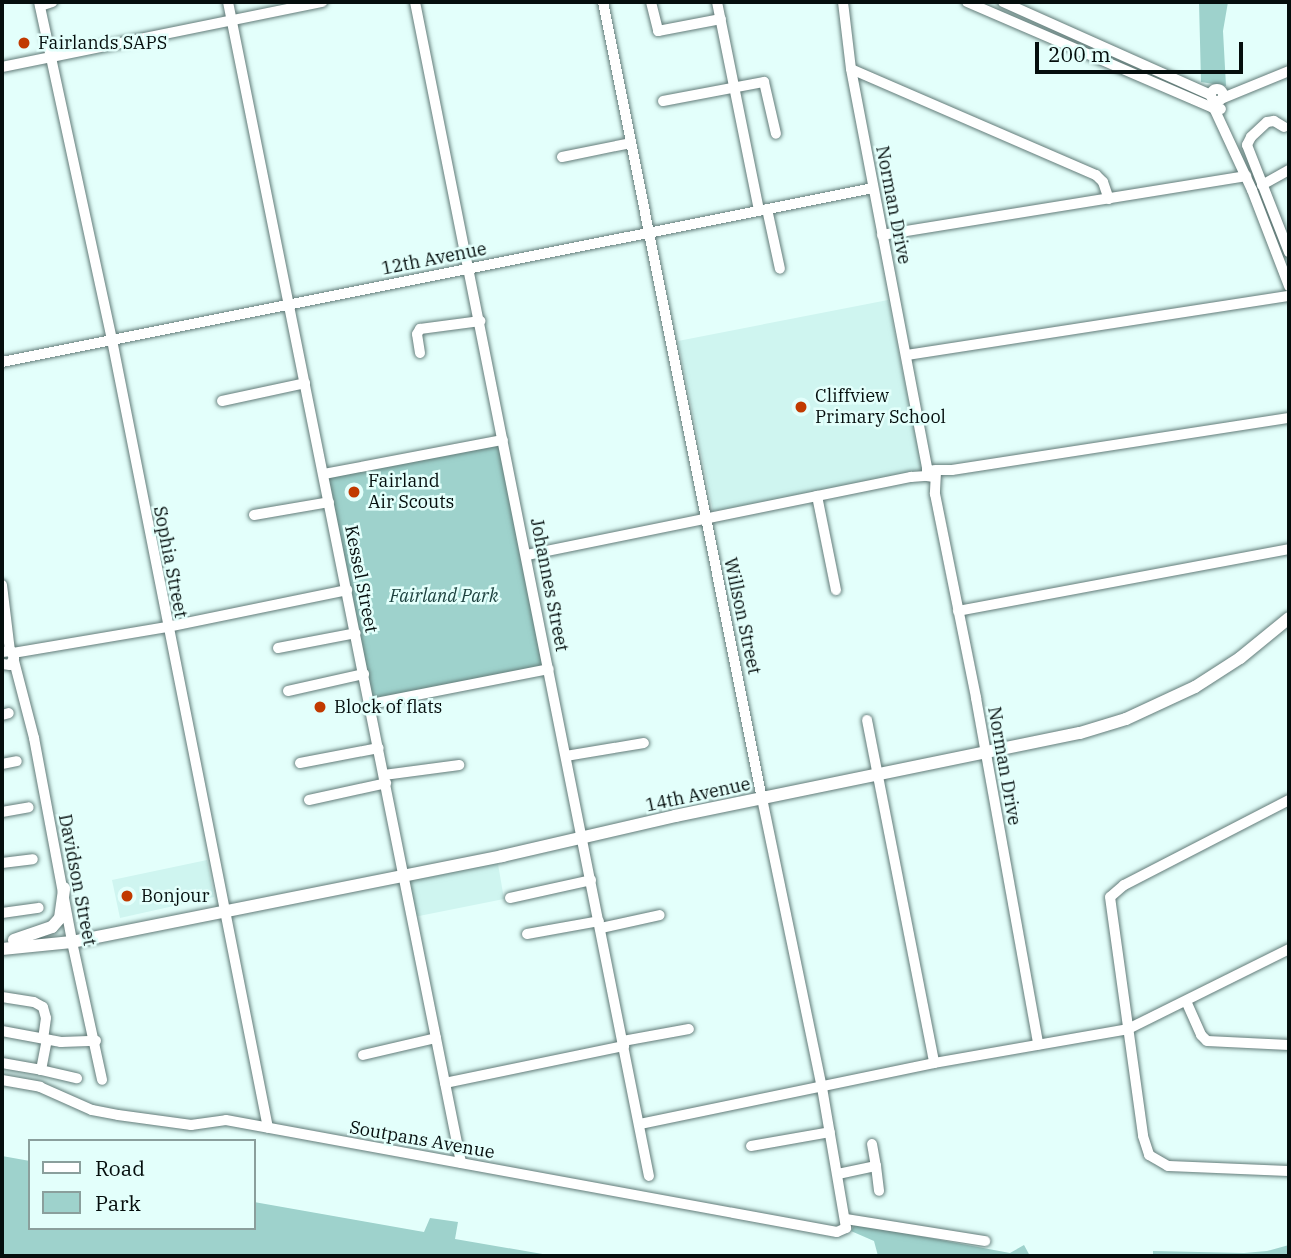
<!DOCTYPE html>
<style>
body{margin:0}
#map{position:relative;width:1291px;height:1258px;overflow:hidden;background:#e3fffb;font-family:"IBM Plex Serif",serif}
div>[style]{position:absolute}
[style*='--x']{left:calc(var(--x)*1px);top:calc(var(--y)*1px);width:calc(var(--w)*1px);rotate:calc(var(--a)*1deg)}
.built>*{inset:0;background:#cff5f0}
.green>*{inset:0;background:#9ed2cc}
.roads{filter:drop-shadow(0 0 2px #637c79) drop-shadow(0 0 2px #637c79)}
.minor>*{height:10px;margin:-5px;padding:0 5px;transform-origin:5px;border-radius:5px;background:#fff}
.minor>.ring{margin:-5px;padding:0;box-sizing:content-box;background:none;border:10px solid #fff;border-radius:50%}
.major>*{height:12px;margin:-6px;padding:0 6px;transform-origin:6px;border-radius:6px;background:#fff}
.dots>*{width:19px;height:19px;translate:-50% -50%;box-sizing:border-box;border:4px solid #e3fffb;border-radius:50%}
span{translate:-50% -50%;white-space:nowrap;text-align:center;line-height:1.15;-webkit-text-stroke:5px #e3fffb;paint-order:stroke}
.poi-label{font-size:18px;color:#050e0d}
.left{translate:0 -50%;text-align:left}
.street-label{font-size:18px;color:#050e0d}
.park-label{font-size:18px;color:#1d413e;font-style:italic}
.frame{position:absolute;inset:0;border:4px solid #050e0d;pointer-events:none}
.legend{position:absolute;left:28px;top:1139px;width:228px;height:91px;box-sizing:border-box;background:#e3fffb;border:2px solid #8a9f9c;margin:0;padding:9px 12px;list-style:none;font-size:21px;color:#050e0d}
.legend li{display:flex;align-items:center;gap:14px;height:35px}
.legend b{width:35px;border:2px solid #8a9f9c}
.scale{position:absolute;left:1035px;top:42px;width:208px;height:32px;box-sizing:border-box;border:4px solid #050e0d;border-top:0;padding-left:9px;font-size:21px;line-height:24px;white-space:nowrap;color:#050e0d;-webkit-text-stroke:5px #e3fffb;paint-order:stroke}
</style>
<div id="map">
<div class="built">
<i style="clip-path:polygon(888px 300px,923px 473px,713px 511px,678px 341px)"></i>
<i style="clip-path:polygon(497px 858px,504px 899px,414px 917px,406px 877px)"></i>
<i style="clip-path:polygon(207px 860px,214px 897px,120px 918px,112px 880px)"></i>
</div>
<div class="green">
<i style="clip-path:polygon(1199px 2px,1228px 2px,1223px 31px,1226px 86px,1201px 82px)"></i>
<i style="clip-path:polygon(504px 442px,549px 667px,373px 703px,328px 474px)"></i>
<i style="clip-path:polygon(2px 1156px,30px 1161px,30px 1228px,254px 1228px,254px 1202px,424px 1232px,430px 1218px,458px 1222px,455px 1239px,554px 1256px,2px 1256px)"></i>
<i style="clip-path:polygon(855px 1224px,1010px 1253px,1024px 1245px,1030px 1256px,878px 1256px,874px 1241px,851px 1231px)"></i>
<i style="clip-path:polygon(1289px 1245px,1289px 1256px,1153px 1256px,1153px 1251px,1244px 1253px,1267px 1251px)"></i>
</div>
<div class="roads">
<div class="minor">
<i style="--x:39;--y:2;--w:346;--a:77.8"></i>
<i style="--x:112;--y:340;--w:803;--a:78.8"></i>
<i style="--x:228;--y:2;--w:1184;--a:78.65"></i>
<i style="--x:415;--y:2;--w:1197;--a:78.73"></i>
<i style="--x:651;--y:2;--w:30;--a:76"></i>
<i style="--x:658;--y:31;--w:64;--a:-10.8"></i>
<i style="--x:717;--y:2;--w:213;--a:78.6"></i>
<i style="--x:843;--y:2;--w:67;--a:83.2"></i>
<i style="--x:851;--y:69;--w:407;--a:79.2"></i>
<i style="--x:967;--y:2;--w:268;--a:23.3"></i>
<i style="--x:1213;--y:108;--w:8;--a:7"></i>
<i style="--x:1003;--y:2;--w:228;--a:24.1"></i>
<i style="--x:40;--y:6;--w:13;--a:-18"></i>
<i style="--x:2;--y:67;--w:327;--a:-11.5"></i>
<i style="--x:851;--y:69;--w:267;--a:23.4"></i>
<i style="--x:1096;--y:175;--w:10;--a:45"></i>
<i style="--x:1103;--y:182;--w:18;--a:71"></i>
<i class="ring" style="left:1211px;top:89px;width:2px;height:2px"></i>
<i style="--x:1223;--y:98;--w:71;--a:-22.2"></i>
<i style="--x:663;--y:101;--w:103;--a:-10.7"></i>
<i style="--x:764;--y:82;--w:53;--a:77"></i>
<i style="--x:1213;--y:106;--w:93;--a:65.1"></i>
<i style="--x:1252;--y:190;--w:103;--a:68.9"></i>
<i style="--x:1284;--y:127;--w:12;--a:-149"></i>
<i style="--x:1274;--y:121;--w:7;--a:172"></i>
<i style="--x:1267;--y:122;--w:22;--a:137"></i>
<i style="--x:1251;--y:137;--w:9;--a:117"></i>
<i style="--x:1247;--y:145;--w:115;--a:68.6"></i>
<i style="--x:562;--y:157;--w:70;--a:-11.5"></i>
<i style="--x:1262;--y:185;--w:31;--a:-29"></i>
<i style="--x:767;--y:209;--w:61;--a:77.8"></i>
<i style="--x:882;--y:235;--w:369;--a:-9.2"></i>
<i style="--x:420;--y:353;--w:19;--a:-99"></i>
<i style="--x:417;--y:334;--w:6;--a:-59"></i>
<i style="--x:420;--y:329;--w:61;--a:-7.6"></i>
<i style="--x:907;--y:355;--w:387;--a:-8.8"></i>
<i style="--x:2;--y:362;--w:888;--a:-11.3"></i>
<i style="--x:222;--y:401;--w:85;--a:-12.2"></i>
<i style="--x:935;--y:470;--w:17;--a:0"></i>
<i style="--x:952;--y:470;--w:341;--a:-8.8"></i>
<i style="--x:324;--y:474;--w:182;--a:-10.8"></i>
<i style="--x:934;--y:477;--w:7;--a:-172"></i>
<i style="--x:927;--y:476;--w:7;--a:-90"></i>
<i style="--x:927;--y:469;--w:9;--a:18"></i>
<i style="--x:936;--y:472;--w:22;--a:93"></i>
<i style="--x:935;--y:494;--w:208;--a:78.6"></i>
<i style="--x:976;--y:698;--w:352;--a:79.8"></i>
<i style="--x:817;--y:496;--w:96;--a:78.6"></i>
<i style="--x:254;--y:515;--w:76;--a:-9.8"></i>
<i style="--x:527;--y:555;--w:392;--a:-11.5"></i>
<i style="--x:911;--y:477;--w:16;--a:-4"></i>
<i style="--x:2;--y:585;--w:66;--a:83.1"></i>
<i style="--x:958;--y:611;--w:337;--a:-10.6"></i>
<i style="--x:278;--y:648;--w:79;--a:-10.9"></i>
<i style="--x:2;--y:652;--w:9;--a:-6"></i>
<i style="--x:11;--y:651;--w:8;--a:67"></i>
<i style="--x:14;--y:658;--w:8;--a:120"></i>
<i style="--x:10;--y:665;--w:8;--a:-173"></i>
<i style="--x:13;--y:653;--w:156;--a:-9.6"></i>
<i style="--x:167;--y:627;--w:184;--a:-11.6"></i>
<i style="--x:14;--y:661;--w:80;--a:75.4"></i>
<i style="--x:34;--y:738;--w:208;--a:79.4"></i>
<i style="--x:72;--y:942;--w:141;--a:77.7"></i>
<i style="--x:288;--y:691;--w:78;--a:-12.6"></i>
<i style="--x:371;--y:704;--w:181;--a:-11.1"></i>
<i style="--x:2;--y:715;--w:7;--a:-16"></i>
<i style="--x:867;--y:720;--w:349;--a:78.9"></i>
<i style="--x:566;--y:756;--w:79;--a:-9.5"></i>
<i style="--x:300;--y:763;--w:80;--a:-10.8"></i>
<i style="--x:2;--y:764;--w:15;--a:-11"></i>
<i style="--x:384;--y:775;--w:76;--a:-7.6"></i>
<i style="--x:309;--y:800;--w:79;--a:-12.4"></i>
<i style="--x:1289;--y:800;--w:186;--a:152.7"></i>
<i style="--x:1124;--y:885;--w:18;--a:139"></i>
<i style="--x:1110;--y:897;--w:241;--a:82.1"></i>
<i style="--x:1143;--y:1136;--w:20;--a:72"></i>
<i style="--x:1149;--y:1155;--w:22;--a:30"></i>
<i style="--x:1168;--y:1166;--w:121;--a:2.4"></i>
<i style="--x:2;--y:812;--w:27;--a:-10"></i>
<i style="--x:2;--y:863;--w:31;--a:-7"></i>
<i style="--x:510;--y:898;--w:83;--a:-12.5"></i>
<i style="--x:2;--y:913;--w:37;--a:-8"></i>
<i style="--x:601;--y:928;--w:60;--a:-12.4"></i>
<i style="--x:527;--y:934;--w:73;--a:-10.2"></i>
<i style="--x:2;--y:997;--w:32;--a:9"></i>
<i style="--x:34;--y:1002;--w:10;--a:29"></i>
<i style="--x:43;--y:1007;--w:11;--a:75"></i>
<i style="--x:46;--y:1018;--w:21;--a:98"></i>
<i style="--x:1186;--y:1001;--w:37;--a:66"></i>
<i style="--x:1201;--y:1035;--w:8;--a:45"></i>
<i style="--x:1207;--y:1041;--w:82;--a:2.8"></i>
<i style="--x:2;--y:1031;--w:60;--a:10.6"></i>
<i style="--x:61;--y:1042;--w:35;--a:-2"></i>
<i style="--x:623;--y:1041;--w:67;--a:-10.3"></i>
<i style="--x:363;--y:1055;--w:75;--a:-13.1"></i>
<i style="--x:2;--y:1063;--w:40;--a:10"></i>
<i style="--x:41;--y:1070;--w:31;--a:-79"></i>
<i style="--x:41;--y:1070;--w:37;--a:13"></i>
<i style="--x:2;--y:1080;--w:39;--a:10"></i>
<i style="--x:40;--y:1087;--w:57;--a:23.9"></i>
<i style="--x:92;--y:1110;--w:26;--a:11"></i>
<i style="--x:118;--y:1115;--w:74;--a:7.8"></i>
<i style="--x:191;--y:1125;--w:35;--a:-8"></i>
<i style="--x:226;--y:1120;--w:621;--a:10.39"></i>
<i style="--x:837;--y:1232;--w:10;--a:-24"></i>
<i style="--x:846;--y:1228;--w:142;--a:-99.7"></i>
<i style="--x:822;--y:1088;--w:295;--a:-101.7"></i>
<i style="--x:762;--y:799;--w:813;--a:-101.28"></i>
<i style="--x:445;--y:1083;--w:183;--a:-11.7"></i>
<i style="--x:640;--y:1124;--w:300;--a:-11.7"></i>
<i style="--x:934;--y:1063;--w:197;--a:-9.9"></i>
<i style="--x:1128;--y:1029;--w:180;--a:-26.4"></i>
<i style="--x:872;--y:1144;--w:22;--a:80"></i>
<i style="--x:751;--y:1146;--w:80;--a:-10"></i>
<i style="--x:838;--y:1174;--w:39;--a:-12"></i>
<i style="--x:876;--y:1166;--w:25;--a:83"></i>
<i style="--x:846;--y:1219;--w:141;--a:9"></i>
</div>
<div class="major">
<i style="--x:14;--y:940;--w:40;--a:-18.9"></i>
<i style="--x:52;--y:927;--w:12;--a:-48"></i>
<i style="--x:60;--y:918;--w:30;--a:-82"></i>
<i style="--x:2;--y:949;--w:70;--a:-5.7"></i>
<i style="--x:72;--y:942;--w:439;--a:-11.3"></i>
<i style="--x:502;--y:856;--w:178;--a:-13"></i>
<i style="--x:675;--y:816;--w:413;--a:-11.6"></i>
<i style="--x:1080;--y:733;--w:48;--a:-16.9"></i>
<i style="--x:1126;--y:719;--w:76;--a:-24.9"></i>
<i style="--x:1195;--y:687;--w:54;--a:-32.8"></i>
<i style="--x:1240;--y:658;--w:63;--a:-39.2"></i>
</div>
</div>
<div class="dots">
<i style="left:24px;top:43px;background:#c13a00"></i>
<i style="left:801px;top:407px;background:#c13a00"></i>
<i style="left:354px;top:492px;background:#c13a00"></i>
<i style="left:320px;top:707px;background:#c13a00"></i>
<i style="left:127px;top:896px;background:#c13a00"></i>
</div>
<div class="poi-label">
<span class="left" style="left:38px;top:43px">Fairlands SAPS</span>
<span class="left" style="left:815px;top:407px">Cliffview<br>Primary School</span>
<span class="left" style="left:368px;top:492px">Fairland<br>Air Scouts</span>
<span class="left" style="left:334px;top:707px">Block of flats</span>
<span class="left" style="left:141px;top:896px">Bonjour</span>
</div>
<div class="street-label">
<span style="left:893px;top:205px;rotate:79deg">Norman Drive</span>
<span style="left:434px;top:259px;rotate:-11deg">12th Avenue</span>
<span style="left:170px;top:562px;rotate:79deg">Sophia Street</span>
<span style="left:361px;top:579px;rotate:79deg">Kessel Street</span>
<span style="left:549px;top:585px;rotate:79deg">Johannes Street</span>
<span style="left:742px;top:616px;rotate:78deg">Willson Street</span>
<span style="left:1004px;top:766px;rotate:80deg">Norman Drive</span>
<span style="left:698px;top:795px;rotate:-12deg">14th Avenue</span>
<span style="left:77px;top:880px;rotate:79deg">Davidson Street</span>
<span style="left:422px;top:1140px;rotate:10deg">Soutpans Avenue</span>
</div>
<div class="park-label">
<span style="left:444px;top:596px">Fairland Park</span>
</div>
<div class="frame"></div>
<ul class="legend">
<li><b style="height:9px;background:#fff"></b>Road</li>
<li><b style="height:19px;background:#9ed2cc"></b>Park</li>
</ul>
<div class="scale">200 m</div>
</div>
